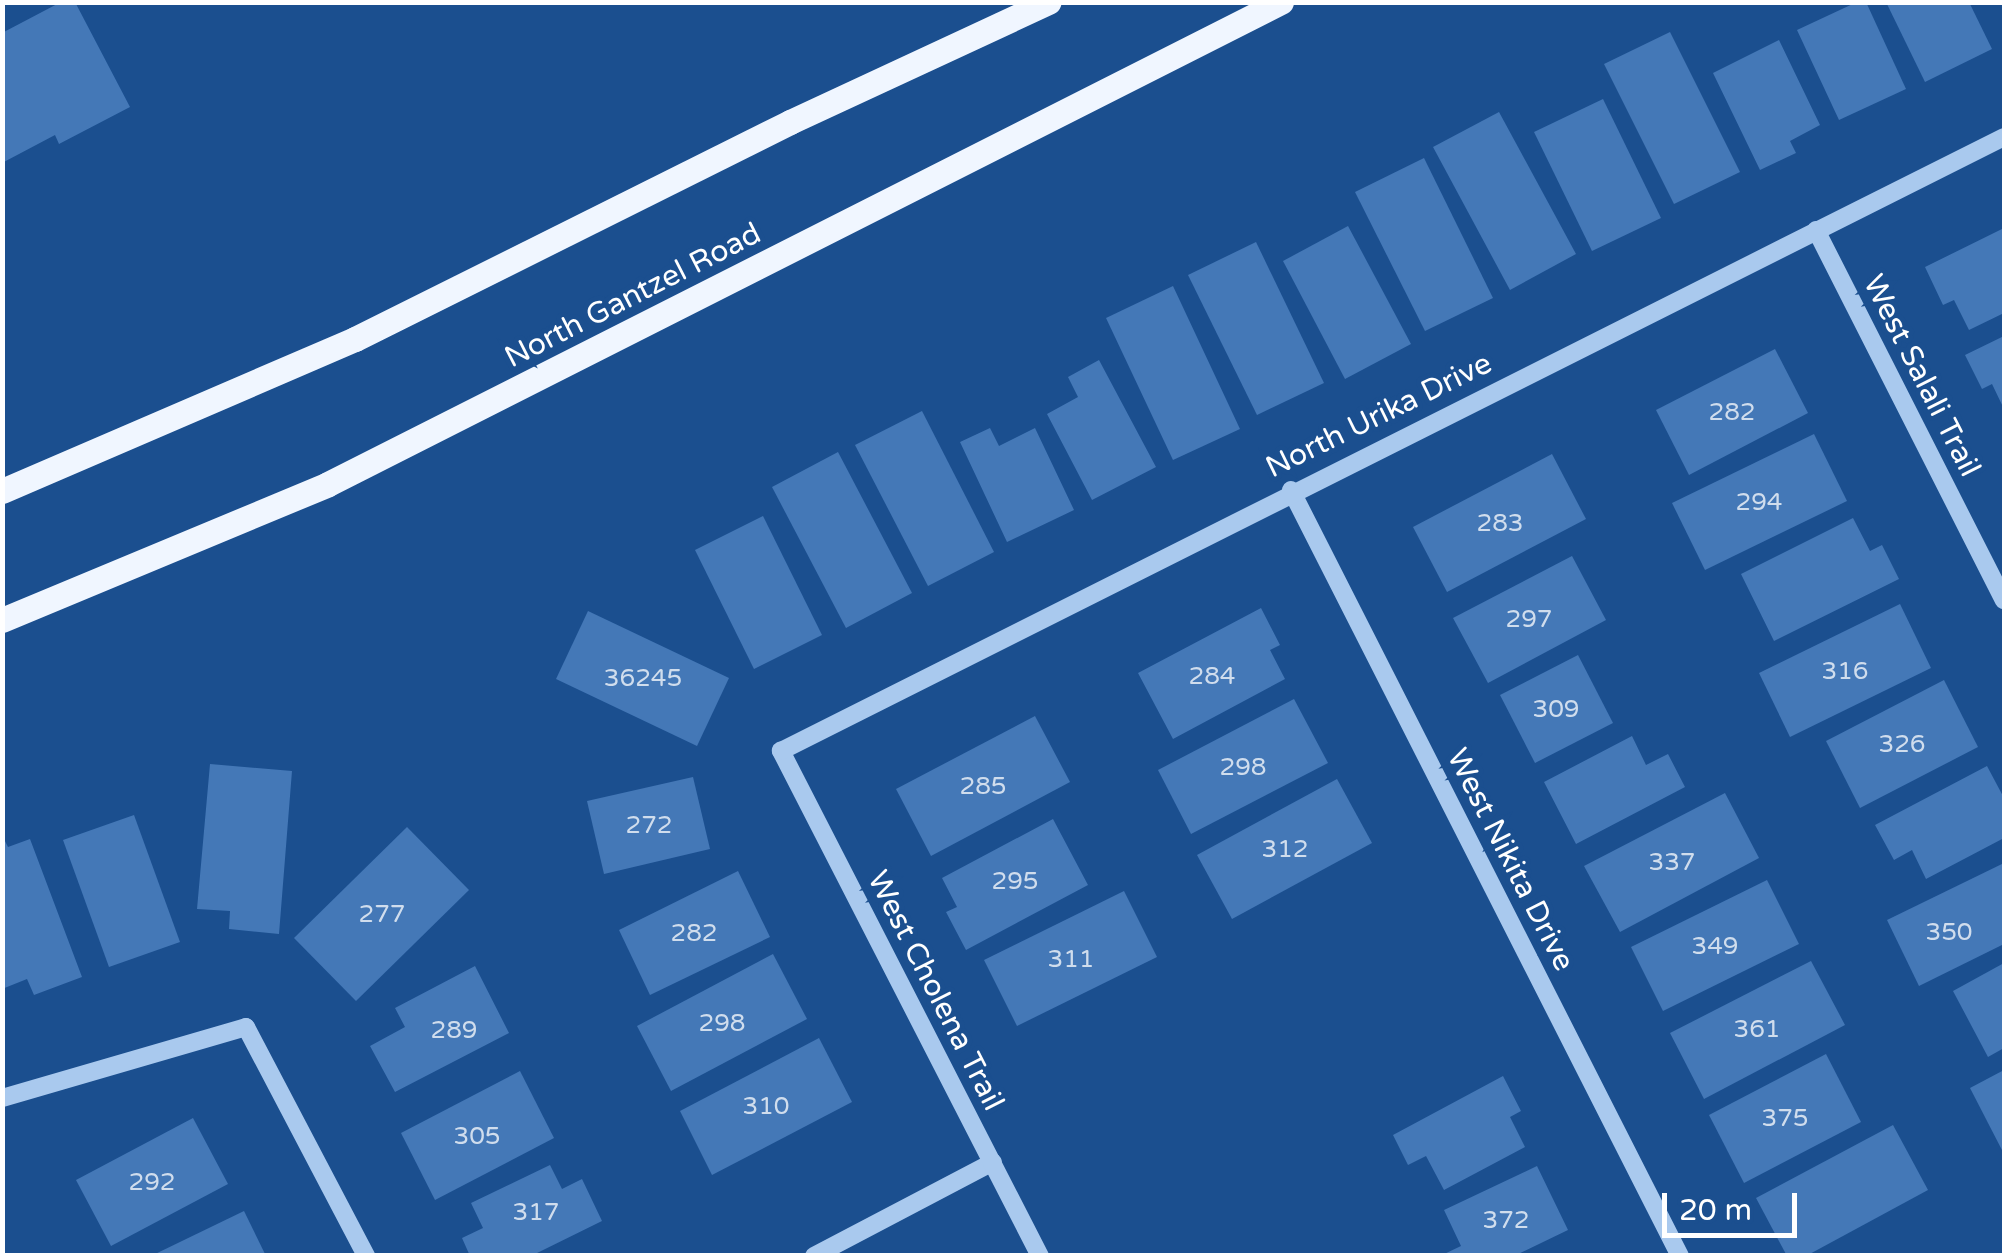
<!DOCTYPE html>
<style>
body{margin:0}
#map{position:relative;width:2007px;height:1258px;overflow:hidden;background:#1b4f8f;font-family:"Varela Round",sans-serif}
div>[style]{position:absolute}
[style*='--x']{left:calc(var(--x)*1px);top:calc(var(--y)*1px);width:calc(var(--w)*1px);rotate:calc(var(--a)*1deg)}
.building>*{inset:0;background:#4478b7}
.minor>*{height:18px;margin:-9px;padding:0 9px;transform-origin:9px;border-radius:9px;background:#a9c9ee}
.major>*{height:25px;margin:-12.5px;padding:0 12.5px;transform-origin:12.5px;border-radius:12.5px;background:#f0f6ff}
span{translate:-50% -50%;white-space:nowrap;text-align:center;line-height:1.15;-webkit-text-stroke:10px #1b4f8f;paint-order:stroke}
.number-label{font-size:25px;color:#d0dded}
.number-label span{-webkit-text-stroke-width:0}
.street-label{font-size:30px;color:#fff}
.frame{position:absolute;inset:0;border:5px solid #fff;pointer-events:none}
.scale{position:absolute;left:1662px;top:1193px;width:135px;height:45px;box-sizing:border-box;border:5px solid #fff;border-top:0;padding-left:12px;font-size:30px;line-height:35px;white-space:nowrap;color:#fff;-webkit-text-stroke:8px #1b4f8f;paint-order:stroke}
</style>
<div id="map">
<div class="building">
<i style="clip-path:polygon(61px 2px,75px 2px,130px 107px,59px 144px,55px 135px,2px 163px,2px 33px)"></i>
<i style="clip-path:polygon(1857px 2px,1866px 2px,1906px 89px,1839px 120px,1797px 30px)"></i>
<i style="clip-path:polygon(1886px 2px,1969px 2px,1992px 49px,1925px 82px)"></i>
<i style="clip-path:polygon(1670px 32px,1740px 172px,1674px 204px,1604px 64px)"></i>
<i style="clip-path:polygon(1779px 40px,1820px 125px,1790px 141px,1796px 153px,1760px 170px,1713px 73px)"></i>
<i style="clip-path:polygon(1603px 99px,1661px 218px,1592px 251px,1534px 132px)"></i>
<i style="clip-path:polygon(1499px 112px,1576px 254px,1510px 290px,1433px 147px)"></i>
<i style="clip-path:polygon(1424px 158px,1493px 298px,1425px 331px,1355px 192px)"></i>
<i style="clip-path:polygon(1348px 226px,1411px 344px,1345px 379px,1283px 261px)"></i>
<i style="clip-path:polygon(2004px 228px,2004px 313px,1969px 330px,1954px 300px,1943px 305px,1925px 267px)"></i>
<i style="clip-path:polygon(1256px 242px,1324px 383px,1257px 415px,1188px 275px)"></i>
<i style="clip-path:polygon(1173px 286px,1240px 429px,1173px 460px,1106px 318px)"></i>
<i style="clip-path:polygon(2004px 336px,2004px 409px,1992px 384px,1982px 389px,1965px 355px)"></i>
<i style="clip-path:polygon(1775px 349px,1808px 413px,1689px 475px,1656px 410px)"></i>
<i style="clip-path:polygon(1099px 360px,1156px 467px,1092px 500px,1047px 414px,1078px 397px,1068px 377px)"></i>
<i style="clip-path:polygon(922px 411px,994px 552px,928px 586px,855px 445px)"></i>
<i style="clip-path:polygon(990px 428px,999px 446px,1035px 428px,1074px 510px,1007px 542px,960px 442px)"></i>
<i style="clip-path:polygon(1814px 434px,1847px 501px,1705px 570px,1672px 503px)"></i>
<i style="clip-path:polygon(838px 452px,912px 593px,846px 628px,772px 487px)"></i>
<i style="clip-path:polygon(1552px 454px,1586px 519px,1447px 592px,1413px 527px)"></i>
<i style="clip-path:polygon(763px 516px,822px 635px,754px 669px,695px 550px)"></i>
<i style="clip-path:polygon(1853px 518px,1870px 551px,1882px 545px,1899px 579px,1774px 641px,1741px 574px)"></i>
<i style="clip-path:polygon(1572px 556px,1606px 620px,1488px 683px,1453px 618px)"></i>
<i style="clip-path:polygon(1900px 604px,1931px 668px,1790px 737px,1759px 673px)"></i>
<i style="clip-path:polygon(1261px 608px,1280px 645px,1270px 650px,1285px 679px,1173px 739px,1138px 673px)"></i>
<i style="clip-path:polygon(588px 611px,729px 678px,697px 746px,556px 679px)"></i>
<i style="clip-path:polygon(1578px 655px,1613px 723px,1535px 763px,1500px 695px)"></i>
<i style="clip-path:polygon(1944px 680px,1978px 747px,1860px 808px,1826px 741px)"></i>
<i style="clip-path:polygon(1294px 699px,1328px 763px,1191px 834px,1158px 770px)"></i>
<i style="clip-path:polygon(1035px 716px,1070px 782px,931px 856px,896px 789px)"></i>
<i style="clip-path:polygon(1632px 736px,1646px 765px,1668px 754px,1685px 787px,1576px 844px,1544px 782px)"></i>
<i style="clip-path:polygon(210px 764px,292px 771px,279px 934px,229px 929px,230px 911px,197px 909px)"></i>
<i style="clip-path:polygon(1987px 766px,2004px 798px,2004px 838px,1926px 879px,1912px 850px,1894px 860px,1875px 825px)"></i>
<i style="clip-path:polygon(693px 777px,710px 849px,604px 874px,587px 801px)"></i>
<i style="clip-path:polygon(1337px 779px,1372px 843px,1232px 919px,1197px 855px)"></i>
<i style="clip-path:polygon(1725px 793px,1759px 858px,1620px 932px,1584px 866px)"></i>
<i style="clip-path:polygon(134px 815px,180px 942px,109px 967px,63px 840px)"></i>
<i style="clip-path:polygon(1053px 819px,1088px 885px,966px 950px,946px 912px,957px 907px,942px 878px)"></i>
<i style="clip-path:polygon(407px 827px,469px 890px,356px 1001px,294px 938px)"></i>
<i style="clip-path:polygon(2px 835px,8px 847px,30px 839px,82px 977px,34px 995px,27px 979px,2px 989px)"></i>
<i style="clip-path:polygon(2004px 863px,2004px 944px,1919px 986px,1887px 920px)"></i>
<i style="clip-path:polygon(738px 871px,770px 937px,650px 995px,619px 930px)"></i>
<i style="clip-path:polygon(1767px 880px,1799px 944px,1663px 1011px,1631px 947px)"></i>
<i style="clip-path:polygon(1124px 891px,1157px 957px,1017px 1026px,984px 960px)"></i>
<i style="clip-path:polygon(773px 954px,807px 1019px,671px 1091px,637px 1026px)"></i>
<i style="clip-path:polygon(1811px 961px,1845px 1025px,1704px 1099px,1670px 1033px)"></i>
<i style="clip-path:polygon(2004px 963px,2004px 1048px,1988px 1057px,1953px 991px)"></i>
<i style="clip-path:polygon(475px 966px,509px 1033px,395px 1092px,370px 1046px,405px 1027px,395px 1008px)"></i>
<i style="clip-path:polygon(819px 1038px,852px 1102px,712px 1175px,680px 1111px)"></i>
<i style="clip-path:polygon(1826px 1054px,1861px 1122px,1744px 1183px,1709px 1115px)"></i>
<i style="clip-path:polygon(2004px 1070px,2004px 1154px,1970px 1088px)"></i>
<i style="clip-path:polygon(520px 1071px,554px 1138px,435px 1200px,401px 1133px)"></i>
<i style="clip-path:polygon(1503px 1076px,1521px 1111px,1510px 1117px,1525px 1147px,1444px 1190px,1426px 1156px,1408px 1165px,1393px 1135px)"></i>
<i style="clip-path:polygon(193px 1118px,228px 1184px,111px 1246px,76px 1180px)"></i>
<i style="clip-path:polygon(1893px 1125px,1928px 1190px,1806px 1256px,1787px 1256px,1756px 1198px)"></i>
<i style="clip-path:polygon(550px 1165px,562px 1189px,582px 1179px,602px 1221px,531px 1256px,470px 1256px,462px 1238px,483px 1228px,471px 1203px)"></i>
<i style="clip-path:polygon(1537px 1166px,1568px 1230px,1514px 1256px,1440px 1256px,1461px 1246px,1444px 1210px)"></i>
<i style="clip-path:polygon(244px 1211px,266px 1256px,151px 1256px)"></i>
</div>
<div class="minor">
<i style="--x:1816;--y:230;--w:415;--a:63.1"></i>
<i style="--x:1291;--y:490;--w:859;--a:63.08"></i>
<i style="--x:2;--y:1098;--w:254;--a:-16.2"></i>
<i style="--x:246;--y:1027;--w:259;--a:62.3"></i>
<i style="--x:814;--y:1256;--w:202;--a:-27.7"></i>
<i style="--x:1040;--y:1256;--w:568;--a:-117.15"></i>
<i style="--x:781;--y:751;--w:1368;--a:-26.66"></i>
</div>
<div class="major">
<i style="--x:2;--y:491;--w:384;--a:-23.3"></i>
<i style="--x:355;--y:339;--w:486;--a:-26.5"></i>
<i style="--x:790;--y:122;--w:285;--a:-24.9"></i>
<i style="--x:2;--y:620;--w:353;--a:-22.6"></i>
<i style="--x:328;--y:484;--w:1068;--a:-26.83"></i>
</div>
<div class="number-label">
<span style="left:1732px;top:412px">282</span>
<span style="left:1759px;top:502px">294</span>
<span style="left:1500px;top:523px">283</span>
<span style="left:1529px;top:619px">297</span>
<span style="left:1845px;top:671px">316</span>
<span style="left:1212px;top:676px">284</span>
<span style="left:643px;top:678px">36245</span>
<span style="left:1556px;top:709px">309</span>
<span style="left:1902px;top:744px">326</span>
<span style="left:1243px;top:767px">298</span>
<span style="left:983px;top:786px">285</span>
<span style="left:649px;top:825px">272</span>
<span style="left:1285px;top:849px">312</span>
<span style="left:1672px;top:862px">337</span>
<span style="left:1015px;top:881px">295</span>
<span style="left:382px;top:914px">277</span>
<span style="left:1949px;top:932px">350</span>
<span style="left:694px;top:933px">282</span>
<span style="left:1715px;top:946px">349</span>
<span style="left:1071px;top:959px">311</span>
<span style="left:722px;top:1023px">298</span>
<span style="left:1757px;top:1029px">361</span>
<span style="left:454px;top:1030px">289</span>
<span style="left:766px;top:1106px">310</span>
<span style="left:1785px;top:1118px">375</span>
<span style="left:477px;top:1136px">305</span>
<span style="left:152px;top:1182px">292</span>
<span style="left:536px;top:1212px">317</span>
<span style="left:1506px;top:1220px">372</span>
</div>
<div class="street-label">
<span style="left:633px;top:296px;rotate:-27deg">North Gantzel Road</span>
<span style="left:1921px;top:376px;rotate:63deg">West Salali Trail</span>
<span style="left:1379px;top:416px;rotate:-26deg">North Urika Drive</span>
<span style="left:1510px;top:860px;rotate:63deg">West Nikita Drive</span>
<span style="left:935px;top:991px;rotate:63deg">West Cholena Trail</span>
</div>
<div class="frame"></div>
<div class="scale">20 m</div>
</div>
